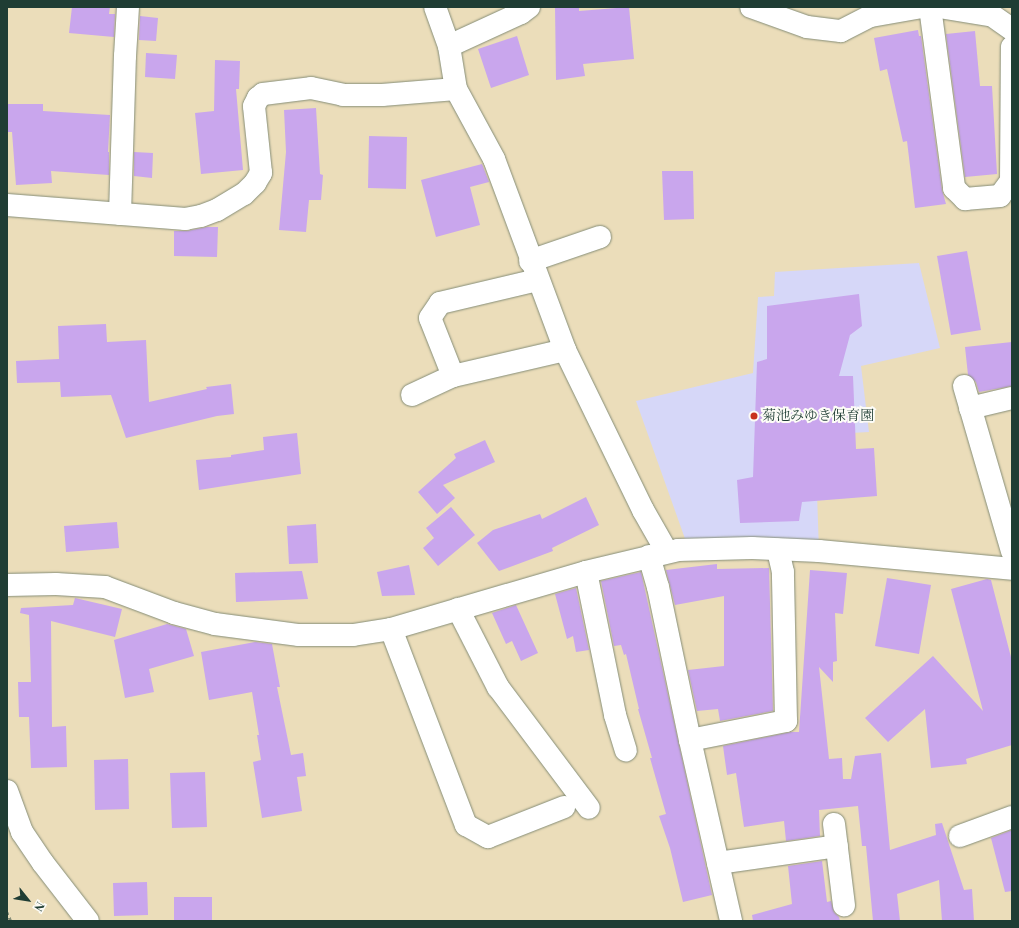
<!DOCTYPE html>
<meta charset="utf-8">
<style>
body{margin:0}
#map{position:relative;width:1019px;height:928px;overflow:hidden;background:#ebddba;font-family:"Libre Bodoni","Noto Serif JP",serif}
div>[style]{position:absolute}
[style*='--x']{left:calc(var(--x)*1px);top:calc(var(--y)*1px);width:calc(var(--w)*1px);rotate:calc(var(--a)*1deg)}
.built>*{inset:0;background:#d6d7f8}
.building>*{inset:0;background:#c9a6ed}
.path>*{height:2.5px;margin-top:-1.25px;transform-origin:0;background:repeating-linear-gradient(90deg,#858d77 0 3px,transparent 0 6px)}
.roads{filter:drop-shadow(0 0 1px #858d77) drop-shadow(0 0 1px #858d77)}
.street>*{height:22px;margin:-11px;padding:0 11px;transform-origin:11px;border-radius:11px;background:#fff}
.dots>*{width:11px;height:11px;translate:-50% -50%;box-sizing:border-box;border:2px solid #fdfcf7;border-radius:50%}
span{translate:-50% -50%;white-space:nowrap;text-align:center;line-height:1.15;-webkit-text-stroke:4px #fdfcf7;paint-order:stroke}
.poi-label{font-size:14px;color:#1f3d34}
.left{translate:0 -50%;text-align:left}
.frame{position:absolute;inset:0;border:8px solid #1f3d34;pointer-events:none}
.north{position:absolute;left:8px;top:880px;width:40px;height:40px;-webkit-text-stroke:3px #fdfcf7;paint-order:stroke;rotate:120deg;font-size:11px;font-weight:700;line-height:16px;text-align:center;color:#1f3d34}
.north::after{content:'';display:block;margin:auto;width:14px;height:18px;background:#1f3d34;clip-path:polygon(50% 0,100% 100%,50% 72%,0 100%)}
</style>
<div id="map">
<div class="built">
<i style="clip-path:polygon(919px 263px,940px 348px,861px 366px,869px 432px,815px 435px,819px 551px,689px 550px,636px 401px,753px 373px,758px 297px,774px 296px,775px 272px)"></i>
</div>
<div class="building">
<i style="clip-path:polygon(72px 7px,110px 7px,109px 14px,115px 14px,114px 37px,69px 33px)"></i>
<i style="clip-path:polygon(555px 7px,579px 7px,579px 11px,629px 7px,634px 59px,583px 64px,585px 76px,556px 80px)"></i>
<i style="clip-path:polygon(140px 16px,158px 18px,156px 41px,139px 40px)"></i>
<i style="clip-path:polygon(918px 30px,919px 36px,921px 36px,942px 190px,946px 204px,915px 208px,907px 141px,903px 142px,887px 69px,880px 71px,874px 38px)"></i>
<i style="clip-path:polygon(975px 31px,980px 86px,992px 86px,997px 174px,965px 177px,946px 34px)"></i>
<i style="clip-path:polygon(517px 36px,529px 75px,491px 88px,478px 49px)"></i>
<i style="clip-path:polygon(146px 53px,177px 55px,175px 79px,145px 77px)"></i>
<i style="clip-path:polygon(215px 60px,240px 61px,239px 89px,236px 89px,243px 170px,201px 174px,195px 113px,214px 111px)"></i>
<i style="clip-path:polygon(7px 104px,43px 104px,43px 111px,110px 115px,108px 152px,109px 152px,109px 175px,51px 171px,52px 183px,16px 185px,12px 132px,7px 132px)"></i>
<i style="clip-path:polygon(316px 108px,320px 174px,323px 175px,321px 200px,309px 200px,306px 232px,279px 230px,286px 152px,284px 110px)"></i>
<i style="clip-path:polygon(369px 136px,407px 137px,406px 189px,368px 188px)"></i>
<i style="clip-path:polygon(134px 152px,153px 153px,152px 178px,134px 176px)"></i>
<i style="clip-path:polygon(482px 164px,489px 182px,470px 187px,480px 225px,436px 237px,421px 180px)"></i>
<i style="clip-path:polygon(662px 171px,693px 171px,694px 219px,664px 220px)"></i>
<i style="clip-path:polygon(207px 227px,218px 227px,217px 257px,174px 256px,174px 231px,187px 231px)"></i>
<i style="clip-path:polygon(967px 251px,981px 330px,951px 335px,937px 256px)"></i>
<i style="clip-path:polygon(859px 294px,862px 326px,850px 335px,839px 376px,853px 376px,856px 449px,874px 448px,877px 496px,802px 502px,799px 521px,740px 523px,737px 480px,753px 477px,757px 362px,767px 359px,767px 306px)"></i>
<i style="clip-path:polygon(106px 324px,107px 342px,146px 340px,149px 402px,207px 389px,206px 387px,231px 384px,234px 414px,217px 416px,126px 438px,111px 395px,61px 397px,60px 382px,17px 383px,16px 361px,59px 359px,58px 326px)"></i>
<i style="clip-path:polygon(1012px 342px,1012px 386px,979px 392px,976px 382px,968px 375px,965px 347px)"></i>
<i style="clip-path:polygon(297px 433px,301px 474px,199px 490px,196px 460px,231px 457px,231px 455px,264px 450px,263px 437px)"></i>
<i style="clip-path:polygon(485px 440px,495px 462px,443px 485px,455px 498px,437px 514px,418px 492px,456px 458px,454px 454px)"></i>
<i style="clip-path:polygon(586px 497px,599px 525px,552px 548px,553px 551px,499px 571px,477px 543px,493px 530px,540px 514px,542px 519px)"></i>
<i style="clip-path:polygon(451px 507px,475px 535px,438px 566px,423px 548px,434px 538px,426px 528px)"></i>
<i style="clip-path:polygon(117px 522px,119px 548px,66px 552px,64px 526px)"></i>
<i style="clip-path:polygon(316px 524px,318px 563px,289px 564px,287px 526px)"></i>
<i style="clip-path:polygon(717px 564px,717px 569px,769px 568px,773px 711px,720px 721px,718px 709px,697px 711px,688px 670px,724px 666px,724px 596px,675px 605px,666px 570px)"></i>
<i style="clip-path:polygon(409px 565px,415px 595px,382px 596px,377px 572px)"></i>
<i style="clip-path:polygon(810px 570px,847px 573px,843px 614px,835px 613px,837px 661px,833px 662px,833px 682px,819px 667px,829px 759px,842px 758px,843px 779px,851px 779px,855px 756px,881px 753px,890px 850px,936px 835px,935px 824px,942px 823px,964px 890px,972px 889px,974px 921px,942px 921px,939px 880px,897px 894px,900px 921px,873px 921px,866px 846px,862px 846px,858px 806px,819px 810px,820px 836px,786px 841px,784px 821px,744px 827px,736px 773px,727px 775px,723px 746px,791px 732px,799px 732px)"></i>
<i style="clip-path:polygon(302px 571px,308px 599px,236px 602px,235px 573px)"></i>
<i style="clip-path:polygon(641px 572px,712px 895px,683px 902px,670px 848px,659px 816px,666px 814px,650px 758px,652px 758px,638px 709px,639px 709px,626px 654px,624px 655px,621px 645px,614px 646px,601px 581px)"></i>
<i style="clip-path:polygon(887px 578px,931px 585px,919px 654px,875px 646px)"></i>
<i style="clip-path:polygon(987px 579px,991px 580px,1012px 661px,1012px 745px,966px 759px,967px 764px,931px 768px,925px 709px,888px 742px,865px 718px,933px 656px,983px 711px,951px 589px)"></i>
<i style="clip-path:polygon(576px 588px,589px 650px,576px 652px,573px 636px,567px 639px,555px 594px)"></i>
<i style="clip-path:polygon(75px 598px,122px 609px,115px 637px,51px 621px,52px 727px,66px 726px,67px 767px,31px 768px,29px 717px,19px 717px,18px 682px,31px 682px,29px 615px,20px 613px,21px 608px,73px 605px)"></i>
<i style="clip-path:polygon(516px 605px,538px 653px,521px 661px,512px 641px,506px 644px,492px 613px)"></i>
<i style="clip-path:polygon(167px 624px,186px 629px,194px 656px,149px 669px,154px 692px,125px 698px,114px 640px)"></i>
<i style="clip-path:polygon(255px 642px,272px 644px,280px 687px,277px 687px,291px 755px,303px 753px,306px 776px,297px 777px,302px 811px,262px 818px,253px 762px,261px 760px,257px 735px,259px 735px,252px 692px,209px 700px,201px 652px)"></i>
<i style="clip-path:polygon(128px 759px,129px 809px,95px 810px,94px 760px)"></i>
<i style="clip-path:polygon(205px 772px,207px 827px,172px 828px,170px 773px)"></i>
<i style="clip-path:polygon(1012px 830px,1012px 891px,1005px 892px,991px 838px)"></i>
<i style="clip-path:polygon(822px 861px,827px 902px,831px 901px,834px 912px,839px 917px,840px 921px,753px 921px,752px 915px,792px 904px,788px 866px)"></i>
<i style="clip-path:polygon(147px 882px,148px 915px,114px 916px,113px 883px)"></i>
<i style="clip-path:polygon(174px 897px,212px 897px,212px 921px,174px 921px)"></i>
</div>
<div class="path">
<i style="--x:7;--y:912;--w:10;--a:66"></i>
</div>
<div class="roads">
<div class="street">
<i style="--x:435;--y:7;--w:41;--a:70.3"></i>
<i style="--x:449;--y:46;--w:44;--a:80.8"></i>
<i style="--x:456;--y:89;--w:80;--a:61.5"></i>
<i style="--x:494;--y:159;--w:204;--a:69.6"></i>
<i style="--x:565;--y:350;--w:178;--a:64"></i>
<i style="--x:643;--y:510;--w:48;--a:60.3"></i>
<i style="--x:751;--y:7;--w:59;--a:19.7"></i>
<i style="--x:807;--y:27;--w:34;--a:7"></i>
<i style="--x:841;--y:31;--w:34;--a:-27"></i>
<i style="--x:871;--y:16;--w:52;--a:-10"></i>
<i style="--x:930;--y:7;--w:183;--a:82.4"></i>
<i style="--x:954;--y:188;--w:16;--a:45"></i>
<i style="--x:965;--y:199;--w:35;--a:-5"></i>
<i style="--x:1000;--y:196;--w:19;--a:-54"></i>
<i style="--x:1011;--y:181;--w:134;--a:-89.6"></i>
<i style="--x:939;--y:7;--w:51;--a:9.1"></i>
<i style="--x:980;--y:7;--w:39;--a:35"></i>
<i style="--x:449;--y:46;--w:79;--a:-24.6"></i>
<i style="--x:521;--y:13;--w:10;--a:-37"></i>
<i style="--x:7;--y:205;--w:179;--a:4.5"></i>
<i style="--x:185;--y:219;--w:16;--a:-11"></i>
<i style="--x:201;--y:216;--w:17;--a:-21"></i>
<i style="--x:217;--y:210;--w:31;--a:-31"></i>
<i style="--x:244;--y:194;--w:16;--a:-45"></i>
<i style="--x:255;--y:183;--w:12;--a:-59"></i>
<i style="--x:261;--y:173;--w:67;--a:-96"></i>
<i style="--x:254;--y:106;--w:9;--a:-63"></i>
<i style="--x:258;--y:98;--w:6;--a:-39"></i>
<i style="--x:263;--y:94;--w:48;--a:-7.1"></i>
<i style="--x:311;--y:88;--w:33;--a:12"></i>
<i style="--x:343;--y:95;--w:39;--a:0"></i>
<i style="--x:382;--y:95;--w:74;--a:-4.6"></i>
<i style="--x:120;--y:214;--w:158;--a:-88.2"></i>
<i style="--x:125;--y:56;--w:49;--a:-86.5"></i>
<i style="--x:530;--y:261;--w:74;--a:-18.9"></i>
<i style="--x:453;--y:376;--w:62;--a:-111.6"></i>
<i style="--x:430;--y:318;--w:18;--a:-56"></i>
<i style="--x:440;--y:303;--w:100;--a:-13.3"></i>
<i style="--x:964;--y:386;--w:172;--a:73.8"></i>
<i style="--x:412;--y:395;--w:45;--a:-24.9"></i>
<i style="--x:453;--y:376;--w:115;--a:-13.1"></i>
<i style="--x:970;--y:408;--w:43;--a:-13.4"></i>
<i style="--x:649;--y:556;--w:32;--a:74"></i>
<i style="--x:658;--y:587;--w:156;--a:78.2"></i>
<i style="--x:690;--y:740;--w:186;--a:77.2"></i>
<i style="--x:586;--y:572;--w:146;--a:78.5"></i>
<i style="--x:615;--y:715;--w:37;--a:73"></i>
<i style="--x:7;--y:585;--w:49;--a:-1.2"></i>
<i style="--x:56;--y:584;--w:49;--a:3.5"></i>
<i style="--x:105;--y:587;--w:74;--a:20.6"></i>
<i style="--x:174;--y:613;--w:42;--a:15"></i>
<i style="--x:215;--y:624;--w:85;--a:7.5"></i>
<i style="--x:299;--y:635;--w:54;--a:0"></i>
<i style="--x:353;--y:635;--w:38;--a:-9"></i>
<i style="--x:391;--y:629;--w:203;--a:-16.3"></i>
<i style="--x:586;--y:572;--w:95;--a:-13.4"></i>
<i style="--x:678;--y:550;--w:74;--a:-1.5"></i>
<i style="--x:752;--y:548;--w:67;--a:2.6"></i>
<i style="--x:819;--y:551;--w:194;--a:5.3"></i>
<i style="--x:458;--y:609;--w:88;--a:62.9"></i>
<i style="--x:498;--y:687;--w:151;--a:53.1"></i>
<i style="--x:391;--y:629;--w:210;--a:69.1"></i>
<i style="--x:466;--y:825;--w:25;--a:29"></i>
<i style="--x:488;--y:837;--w:82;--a:-21.5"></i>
<i style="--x:690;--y:740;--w:98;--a:-11.2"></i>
<i style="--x:786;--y:721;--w:149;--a:-91.2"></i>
<i style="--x:783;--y:572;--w:23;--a:-103"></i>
<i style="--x:7;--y:791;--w:44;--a:69.9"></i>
<i style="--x:22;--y:832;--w:37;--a:56"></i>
<i style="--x:43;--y:863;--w:73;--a:52.2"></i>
<i style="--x:834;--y:824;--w:82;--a:83"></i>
<i style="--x:960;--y:836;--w:55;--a:-20.1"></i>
<i style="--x:718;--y:863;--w:120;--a:-8.1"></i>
</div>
</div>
<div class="dots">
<i style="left:754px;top:416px;background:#c8321e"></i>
</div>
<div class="poi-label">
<span class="left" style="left:762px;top:416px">菊池みゆき保育園</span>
</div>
<div class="frame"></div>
<div class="north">N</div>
</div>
